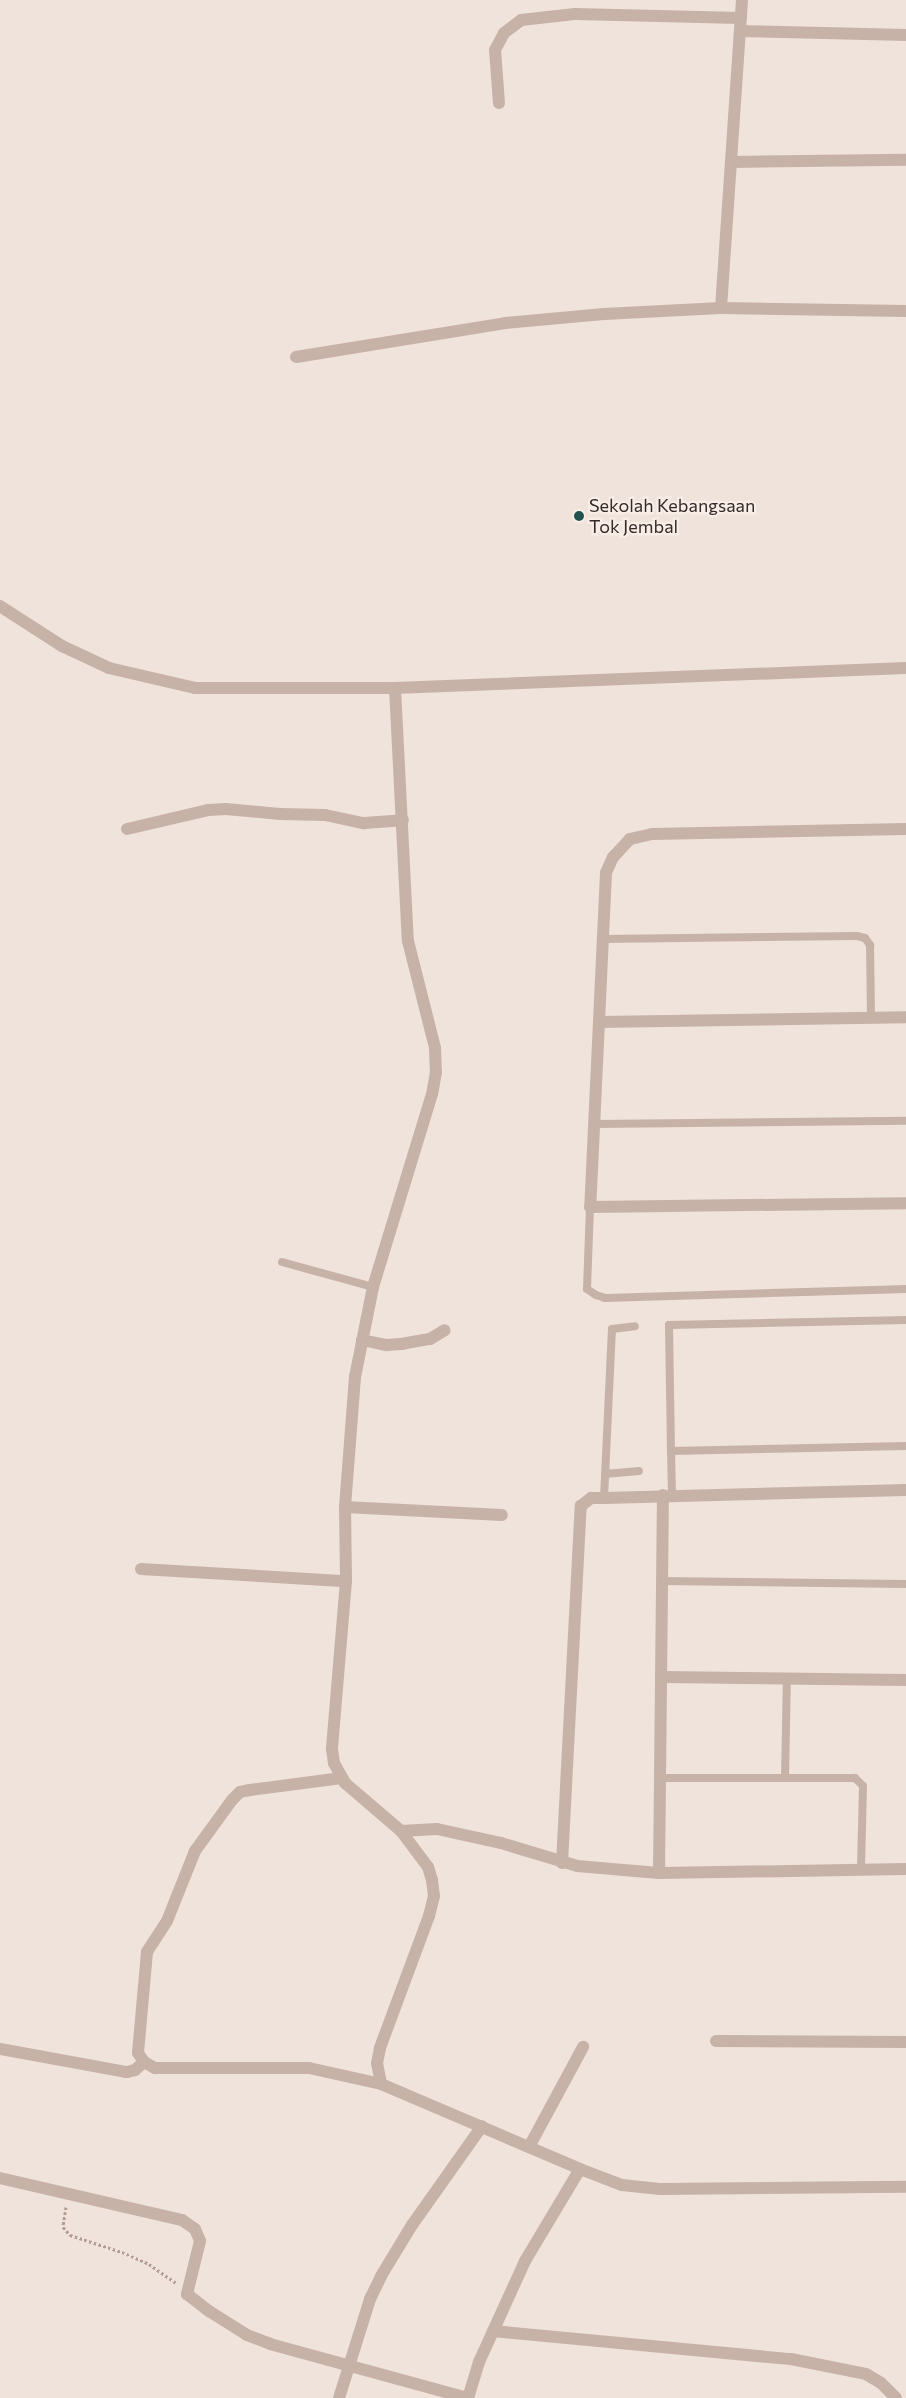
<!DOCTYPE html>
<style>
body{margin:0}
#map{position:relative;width:906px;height:2398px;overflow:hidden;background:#f0e3db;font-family:Commissioner,sans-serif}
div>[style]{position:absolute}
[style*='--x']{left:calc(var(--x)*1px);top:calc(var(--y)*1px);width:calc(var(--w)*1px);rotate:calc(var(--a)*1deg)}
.path>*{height:3px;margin-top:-1.5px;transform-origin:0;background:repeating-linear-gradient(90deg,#b39c92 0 2.5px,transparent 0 5px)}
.lane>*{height:8px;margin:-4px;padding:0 4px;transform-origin:4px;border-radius:4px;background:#c7b2a7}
.street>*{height:12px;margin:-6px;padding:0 6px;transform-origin:6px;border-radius:6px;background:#c7b2a7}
.dots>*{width:14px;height:14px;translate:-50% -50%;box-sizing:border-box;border:2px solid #f8eee7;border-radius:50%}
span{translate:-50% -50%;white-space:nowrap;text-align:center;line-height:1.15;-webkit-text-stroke:4.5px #f8eee7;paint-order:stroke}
.poi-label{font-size:18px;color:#342a27}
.left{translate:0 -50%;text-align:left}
</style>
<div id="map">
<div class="path">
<i style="--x:66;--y:2207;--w:20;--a:99"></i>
<i style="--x:63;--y:2227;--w:11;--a:49"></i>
<i style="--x:70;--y:2235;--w:55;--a:18.1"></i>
<i style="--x:122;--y:2252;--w:30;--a:24"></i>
<i style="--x:149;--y:2264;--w:33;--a:35"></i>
</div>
<div class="lane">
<i style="--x:604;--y:939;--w:253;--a:-0.7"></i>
<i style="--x:857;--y:936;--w:8;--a:14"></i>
<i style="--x:865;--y:938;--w:9;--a:54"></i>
<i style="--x:870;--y:945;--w:73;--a:89.2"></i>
<i style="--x:595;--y:1124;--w:311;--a:-0.6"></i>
<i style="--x:590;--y:1207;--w:82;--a:92.1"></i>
<i style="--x:587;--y:1289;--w:11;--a:34"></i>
<i style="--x:596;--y:1295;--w:9;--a:18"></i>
<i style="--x:605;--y:1298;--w:301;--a:-1.7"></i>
<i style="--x:282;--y:1262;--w:94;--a:15.4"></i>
<i style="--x:906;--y:1320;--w:237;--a:178.8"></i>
<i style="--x:669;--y:1325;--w:126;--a:89.1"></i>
<i style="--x:671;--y:1451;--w:235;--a:-1.2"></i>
<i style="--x:671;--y:1451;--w:44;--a:88.7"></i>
<i style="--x:605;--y:1474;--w:34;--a:-5"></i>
<i style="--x:604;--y:1498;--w:169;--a:-87.3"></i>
<i style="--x:612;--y:1329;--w:23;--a:-7"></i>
<i style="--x:662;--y:1581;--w:244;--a:0.7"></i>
<i style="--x:660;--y:1778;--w:195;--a:0"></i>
<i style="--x:855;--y:1778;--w:11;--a:45"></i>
<i style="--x:863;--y:1786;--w:84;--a:91.4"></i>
<i style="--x:785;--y:1778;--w:100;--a:-88.9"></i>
</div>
<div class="street">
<i style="--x:740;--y:31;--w:166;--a:1.4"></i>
<i style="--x:499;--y:103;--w:53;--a:-94.3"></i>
<i style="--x:495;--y:50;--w:19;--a:-62"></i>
<i style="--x:504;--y:33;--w:21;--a:-37"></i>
<i style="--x:521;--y:20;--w:54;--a:-6.3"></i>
<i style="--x:575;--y:14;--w:166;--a:1.4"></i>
<i style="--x:731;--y:162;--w:175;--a:-0.7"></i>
<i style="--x:721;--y:308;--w:309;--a:-86.1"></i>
<i style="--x:296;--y:357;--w:212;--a:-9.2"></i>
<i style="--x:505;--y:323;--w:99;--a:-5.2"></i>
<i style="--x:604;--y:314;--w:117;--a:-2.9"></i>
<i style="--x:721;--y:308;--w:185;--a:0.9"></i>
<i style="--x:0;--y:606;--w:74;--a:32.8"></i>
<i style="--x:62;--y:646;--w:52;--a:25.1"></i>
<i style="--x:109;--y:668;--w:88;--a:13.1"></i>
<i style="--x:195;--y:688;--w:200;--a:0"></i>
<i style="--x:395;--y:688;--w:511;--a:-2.24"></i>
<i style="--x:395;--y:688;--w:253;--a:87.1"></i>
<i style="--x:408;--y:941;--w:110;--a:75.8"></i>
<i style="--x:435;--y:1048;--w:24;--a:88"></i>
<i style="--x:436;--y:1072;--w:22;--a:100"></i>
<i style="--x:432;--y:1094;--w:202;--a:107"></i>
<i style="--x:373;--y:1287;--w:92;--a:101.3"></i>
<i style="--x:355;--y:1377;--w:130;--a:94.4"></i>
<i style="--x:345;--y:1507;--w:74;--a:89.2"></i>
<i style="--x:346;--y:1581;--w:169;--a:94.8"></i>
<i style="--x:332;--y:1749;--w:14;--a:82"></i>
<i style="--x:334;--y:1763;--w:23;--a:61"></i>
<i style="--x:345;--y:1783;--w:74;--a:40.6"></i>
<i style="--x:401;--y:1831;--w:45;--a:53.1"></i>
<i style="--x:428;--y:1867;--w:14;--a:73"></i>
<i style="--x:432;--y:1880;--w:16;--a:83"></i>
<i style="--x:434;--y:1896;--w:21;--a:104"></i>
<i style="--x:429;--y:1916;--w:141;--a:110.4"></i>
<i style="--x:380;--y:2048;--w:15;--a:101"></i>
<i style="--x:377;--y:2063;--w:21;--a:79"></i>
<i style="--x:381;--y:2084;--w:216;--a:23.1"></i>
<i style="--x:580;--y:2169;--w:45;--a:20.9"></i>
<i style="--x:622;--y:2185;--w:38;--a:6"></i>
<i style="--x:660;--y:2189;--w:246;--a:-0.5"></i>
<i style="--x:127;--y:829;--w:83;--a:-13.2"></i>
<i style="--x:208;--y:810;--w:18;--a:-3"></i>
<i style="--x:226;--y:809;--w:54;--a:5.3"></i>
<i style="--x:280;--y:814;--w:45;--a:1.3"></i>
<i style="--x:325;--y:815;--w:40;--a:12"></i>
<i style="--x:364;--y:823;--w:39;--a:-4"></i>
<i style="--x:906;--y:829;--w:254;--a:178.9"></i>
<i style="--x:652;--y:834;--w:23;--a:167"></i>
<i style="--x:630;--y:839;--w:25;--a:133"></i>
<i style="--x:613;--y:857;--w:17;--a:114"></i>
<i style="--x:606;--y:873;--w:334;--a:92.7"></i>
<i style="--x:590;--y:1207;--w:316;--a:-0.7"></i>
<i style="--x:600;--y:1022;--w:306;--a:-0.9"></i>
<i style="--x:362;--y:1340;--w:25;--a:12"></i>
<i style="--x:386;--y:1345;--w:15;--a:-4"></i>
<i style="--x:401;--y:1344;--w:29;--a:-10"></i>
<i style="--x:430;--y:1339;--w:17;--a:-31"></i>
<i style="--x:345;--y:1507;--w:157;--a:2.9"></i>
<i style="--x:141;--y:1569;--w:205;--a:3.4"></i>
<i style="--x:661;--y:1677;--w:245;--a:0.7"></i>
<i style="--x:342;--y:1778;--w:93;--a:172.6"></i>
<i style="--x:250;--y:1790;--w:10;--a:169"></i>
<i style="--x:240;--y:1792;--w:11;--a:135"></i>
<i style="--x:232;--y:1800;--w:63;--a:126"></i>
<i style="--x:195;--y:1851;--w:75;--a:111.8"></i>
<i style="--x:167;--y:1921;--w:37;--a:123"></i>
<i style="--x:147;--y:1952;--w:101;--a:95.1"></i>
<i style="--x:138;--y:2053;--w:11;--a:56"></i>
<i style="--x:144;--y:2062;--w:13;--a:29"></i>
<i style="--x:155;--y:2068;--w:154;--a:0"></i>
<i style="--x:309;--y:2068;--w:74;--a:12.5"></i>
<i style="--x:401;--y:1831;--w:36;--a:-3"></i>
<i style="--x:437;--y:1829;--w:66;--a:12.3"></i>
<i style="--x:501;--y:1843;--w:79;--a:16.8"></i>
<i style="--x:577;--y:1866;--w:82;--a:4.9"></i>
<i style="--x:659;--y:1873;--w:247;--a:-0.9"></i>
<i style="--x:562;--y:1863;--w:358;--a:-87"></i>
<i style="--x:581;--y:1506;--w:13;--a:-39"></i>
<i style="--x:591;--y:1498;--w:13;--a:0"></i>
<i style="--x:604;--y:1498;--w:302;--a:-1.5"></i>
<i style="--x:659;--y:1873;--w:378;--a:-89.4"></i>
<i style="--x:716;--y:2041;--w:190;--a:0.3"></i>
<i style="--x:0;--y:2049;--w:129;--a:10.3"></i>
<i style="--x:127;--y:2072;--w:8;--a:-14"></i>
<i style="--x:135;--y:2070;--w:12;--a:-42"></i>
<i style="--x:529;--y:2147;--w:114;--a:-61.6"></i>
<i style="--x:0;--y:2178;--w:187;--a:13"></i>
<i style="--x:182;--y:2220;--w:16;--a:35"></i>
<i style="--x:195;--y:2229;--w:13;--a:67"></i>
<i style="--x:200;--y:2241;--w:55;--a:103.8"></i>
<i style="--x:187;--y:2294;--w:28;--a:38"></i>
<i style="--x:209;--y:2311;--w:45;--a:32.3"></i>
<i style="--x:247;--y:2335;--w:25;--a:21"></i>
<i style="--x:270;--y:2344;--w:205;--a:15.3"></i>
<i style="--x:493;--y:2331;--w:299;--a:5.4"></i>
<i style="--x:791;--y:2359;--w:76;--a:11.3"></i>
<i style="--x:866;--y:2374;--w:17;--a:31"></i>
<i style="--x:881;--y:2383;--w:21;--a:45"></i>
<i style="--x:339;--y:2398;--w:104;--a:-72.6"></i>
<i style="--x:370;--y:2299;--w:25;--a:-64"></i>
<i style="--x:381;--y:2276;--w:60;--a:-58.7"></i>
<i style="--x:412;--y:2225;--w:121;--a:-54.7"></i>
<i style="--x:468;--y:2398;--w:38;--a:-73"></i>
<i style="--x:479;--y:2362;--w:111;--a:-65.5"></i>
<i style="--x:525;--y:2261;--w:107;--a:-59.1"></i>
</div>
<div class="dots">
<i style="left:579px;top:516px;background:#205350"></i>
</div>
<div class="poi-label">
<span class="left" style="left:589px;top:516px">Sekolah Kebangsaan<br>Tok Jembal</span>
</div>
</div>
